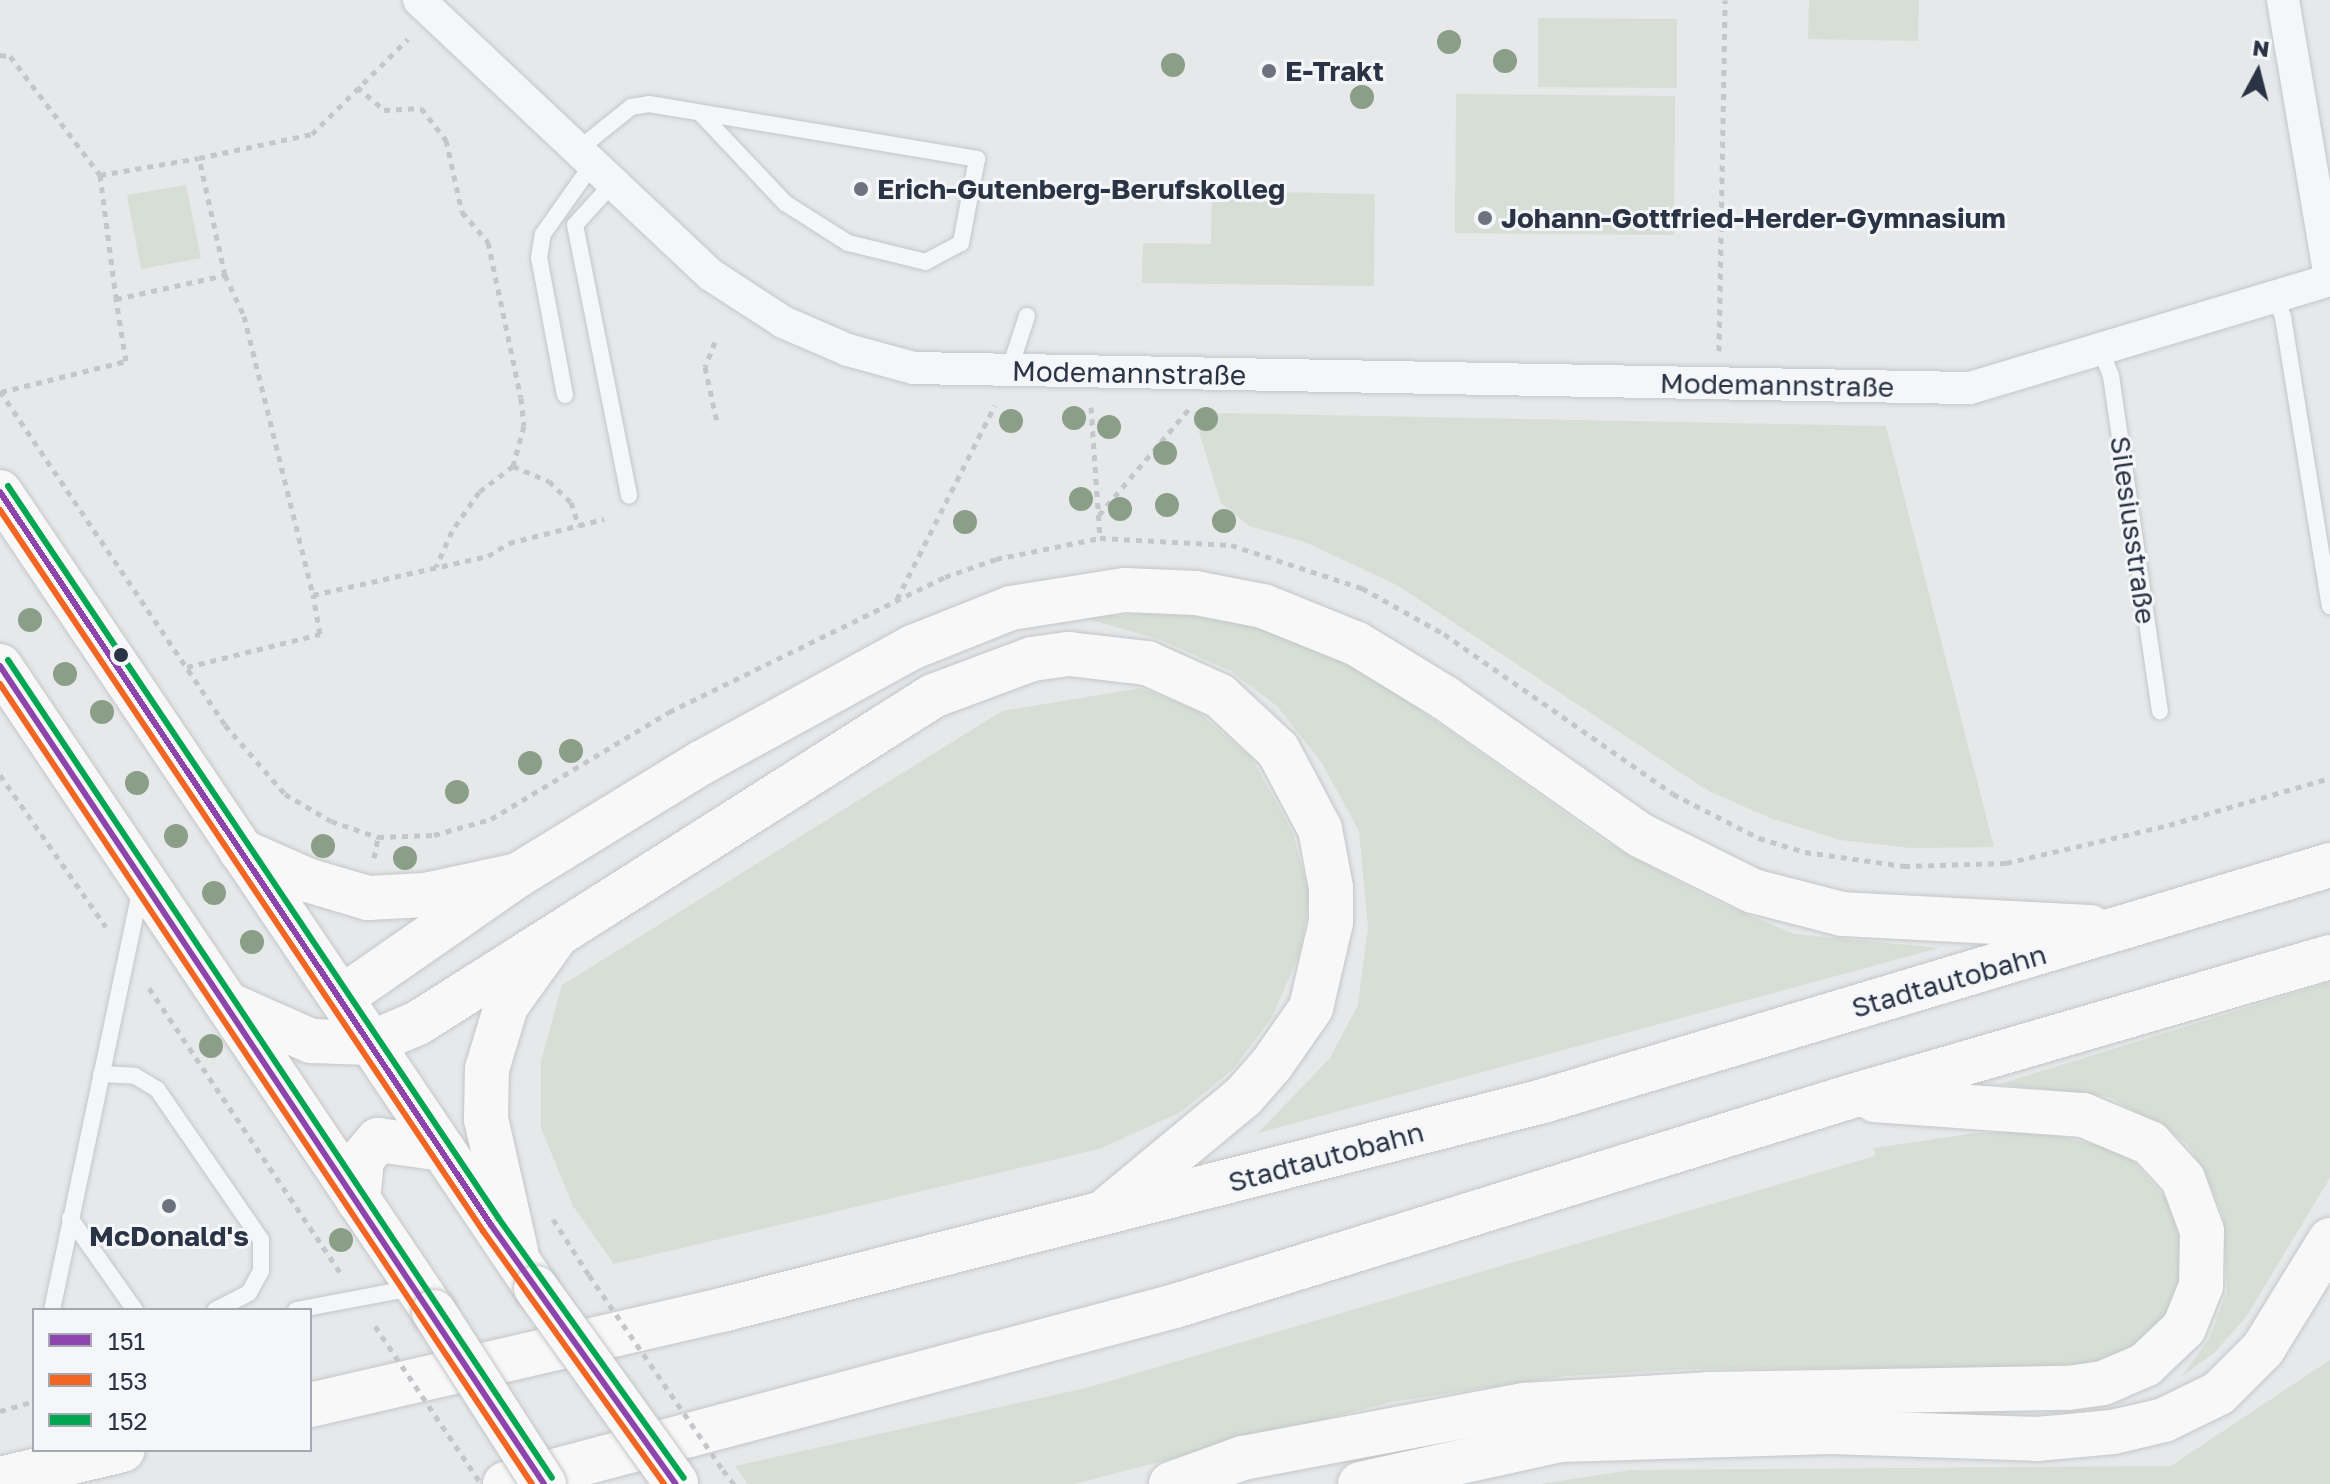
<!DOCTYPE html>
<meta charset="utf-8">
<style>
body{margin:0}
#map{position:relative;width:2330px;height:1484px;overflow:hidden;background:#e6e8ea;font-family:"Golos Text",sans-serif}
div>[style]{position:absolute}
[style*='--x']{left:calc(var(--x)*1px);top:calc(var(--y)*1px);width:calc(var(--w)*1px);rotate:calc(var(--a)*1deg)}
.green>*{inset:0;background:#d6ded6}
.path>*{height:5px;margin-top:-2.5px;transform-origin:0;background:repeating-linear-gradient(90deg,#c5c6ca 0 6px,transparent 0 12px)}
.roads{filter:drop-shadow(0 0 2px #c4c6c8) drop-shadow(0 0 2px #c4c6c8)}
.service>*{height:16px;margin:-8px;padding:0 8px;transform-origin:8px;border-radius:8px;background:#f5f6f7}
.minor>*{height:32px;margin:-16px;padding:0 16px;transform-origin:16px;border-radius:16px;background:#f5f6f7}
.primary>*{height:44px;margin:-22px;padding:0 22px;transform-origin:22px;border-radius:22px;background:#f8f8f8}
.trunk>*{height:44px;margin:-22px;padding:0 22px;transform-origin:22px;border-radius:22px;background:#f8f8f8}
.path-bridge>*{height:5px;margin-top:-2.5px;transform-origin:0;background:repeating-linear-gradient(90deg,#c5c6ca 0 6px,transparent 0 12px)}
.bridges{filter:drop-shadow(0 0 2px #c2c5c8) drop-shadow(0 0 2px #c2c5c8)}
.primary-bridge>*{height:44px;margin:-22px;padding:0 22px;transform-origin:22px;border-radius:22px;background:#f8f8f8}
.bus-1>*{height:6px;margin:-3px;padding:0 3px;transform-origin:3px;border-radius:3px;background:#8e44ad}
.bus-2>*{height:6px;margin:-3px;padding:0 3px;transform-origin:3px;border-radius:3px;background:#f26522}
.bus-3>*{height:6px;margin:-3px;padding:0 3px;transform-origin:3px;border-radius:3px;background:#00a651}
.trees>*{width:24px;height:24px;margin:-12px;border-radius:50%;background:#8a9e88}
.dots>*{width:22px;height:22px;translate:-50% -50%;box-sizing:border-box;border:4px solid #f4f6f9;border-radius:50%}
span{translate:-50% -50%;white-space:nowrap;text-align:center;line-height:1.15;-webkit-text-stroke:6px #f4f6f9;paint-order:stroke}
.poi-label{font-size:28px;color:#2b3445;font-weight:700}
.left{translate:0 -50%;text-align:left}
.street-label{font-size:28px;color:#2b3445}
.legend{position:absolute;left:32px;top:1308px;width:280px;height:144px;box-sizing:border-box;background:#f4f6f9;border:2px solid #a4a8b1;margin:0;padding:10px 14px;list-style:none;font-size:24px;color:#2b3445}
.legend li{display:flex;align-items:center;gap:16px;height:40px}
.legend b{width:40px;border:2px solid #a4a8b1}
.north{position:absolute;left:2218px;top:32px;width:80px;height:80px;-webkit-text-stroke:6px #f4f6f9;paint-order:stroke;rotate:7deg;font-size:22px;font-weight:700;line-height:32px;text-align:center;color:#2b3445}
.north::after{content:'';display:block;margin:auto;width:28px;height:36px;background:#2b3445;clip-path:polygon(50% 0,100% 100%,50% 72%,0 100%)}
</style>
<div id="map">
<div class="green">
<i style="clip-path:polygon(1809px 0,1919px 0,1918px 41px,1808px 39px)"></i>
<i style="clip-path:polygon(1538px 18px,1677px 19px,1677px 88px,1538px 87px)"></i>
<i style="clip-path:polygon(1456px 94px,1675px 96px,1674px 235px,1455px 233px)"></i>
<i style="clip-path:polygon(186px 185px,201px 258px,141px 269px,127px 195px)"></i>
<i style="clip-path:polygon(1212px 191px,1375px 194px,1374px 286px,1142px 283px,1143px 243px,1211px 244px)"></i>
<i style="clip-path:polygon(1214px 413px,1886px 426px,1994px 847px,1911px 848px,1840px 840px,1770px 818px,1707px 790px,1397px 585px,1305px 542px,1249px 526px,1221px 503px,1199px 432px)"></i>
<i style="clip-path:polygon(1167px 612px,1266px 627px,1368px 673px,1604px 841px,1713px 900px,1794px 934px,1939px 948px,1258px 1133px,1330px 1058px,1358px 1005px,1368px 927px,1359px 831px,1322px 763px,1277px 706px,1231px 671px,1161px 640px,1085px 618px)"></i>
<i style="clip-path:polygon(1141px 688px,1196px 710px,1251px 757px,1292px 831px,1310px 895px,1300px 953px,1272px 1017px,1234px 1068px,1181px 1112px,1099px 1149px,614px 1264px,573px 1206px,541px 1128px,541px 1061px,562px 985px,1002px 711px)"></i>
<i style="clip-path:polygon(2330px 982px,2330px 1178px,2246px 1317px,2215px 1352px,2181px 1377px,2209px 1339px,2227px 1292px,2223px 1215px,2202px 1167px,2187px 1144px,2167px 1129px,2109px 1097px,2000px 1084px)"></i>
<i style="clip-path:polygon(2041px 1132px,2110px 1148px,2134px 1162px,2171px 1204px,2182px 1240px,2181px 1274px,2166px 1317px,2123px 1354px,2082px 1367px,1695px 1369px,1567px 1376px,1391px 1402px,1074px 1484px,748px 1484px,735px 1466px,1086px 1388px,1875px 1156px,1874px 1148px,1976px 1133px)"></i>
<i style="clip-path:polygon(2330px 1360px,2330px 1484px,1541px 1484px,1631px 1470px,2171px 1466px)"></i>
</div>
<div class="path">
<i style="--x:0;--y:55;--w:10;--a:6"></i>
<i style="--x:10;--y:56;--w:149;--a:52.9"></i>
<i style="--x:100;--y:175;--w:100;--a:-9.7"></i>
<i style="--x:357;--y:87;--w:35;--a:40"></i>
<i style="--x:384;--y:110;--w:37;--a:-3"></i>
<i style="--x:421;--y:108;--w:41;--a:52"></i>
<i style="--x:446;--y:140;--w:74;--a:77.5"></i>
<i style="--x:462;--y:212;--w:40;--a:49"></i>
<i style="--x:488;--y:242;--w:159;--a:78.1"></i>
<i style="--x:521;--y:398;--w:28;--a:84"></i>
<i style="--x:524;--y:426;--w:41;--a:105.4"></i>
<i style="--x:513;--y:466;--w:43;--a:142.6"></i>
<i style="--x:479;--y:492;--w:47;--a:124.7"></i>
<i style="--x:452;--y:531;--w:39;--a:114"></i>
<i style="--x:100;--y:175;--w:125;--a:82.6"></i>
<i style="--x:225;--y:275;--w:45;--a:65.1"></i>
<i style="--x:244;--y:316;--w:287;--a:76.1"></i>
<i style="--x:313;--y:595;--w:179;--a:-12.6"></i>
<i style="--x:488;--y:556;--w:25;--a:-32"></i>
<i style="--x:509;--y:543;--w:98;--a:-14.2"></i>
<i style="--x:715;--y:342;--w:27;--a:112"></i>
<i style="--x:705;--y:367;--w:56;--a:77.7"></i>
<i style="--x:1719;--y:351;--w:351;--a:-89"></i>
<i style="--x:0;--y:391;--w:403;--a:56"></i>
<i style="--x:225;--y:725;--w:91;--a:49"></i>
<i style="--x:285;--y:794;--w:53;--a:30.4"></i>
<i style="--x:331;--y:821;--w:50;--a:18.8"></i>
<i style="--x:378;--y:837;--w:56;--a:-2"></i>
<i style="--x:434;--y:835;--w:59;--a:-15.7"></i>
<i style="--x:491;--y:819;--w:208;--a:-31"></i>
<i style="--x:669;--y:712;--w:307;--a:-26.1"></i>
<i style="--x:945;--y:577;--w:54;--a:-19.4"></i>
<i style="--x:996;--y:559;--w:106;--a:-11.4"></i>
<i style="--x:1100;--y:538;--w:131;--a:3.1"></i>
<i style="--x:1231;--y:545;--w:138;--a:18.2"></i>
<i style="--x:1362;--y:588;--w:94;--a:29.3"></i>
<i style="--x:1444;--y:634;--w:279;--a:34.9"></i>
<i style="--x:1673;--y:794;--w:97;--a:27.1"></i>
<i style="--x:1759;--y:838;--w:48;--a:16.9"></i>
<i style="--x:1805;--y:852;--w:100;--a:8"></i>
<i style="--x:1904;--y:866;--w:102;--a:-1.7"></i>
<i style="--x:2006;--y:863;--w:167;--a:-13.1"></i>
<i style="--x:2169;--y:825;--w:168;--a:-16.3"></i>
<i style="--x:1;--y:392;--w:129;--a:-13.9"></i>
<i style="--x:126;--y:361;--w:63;--a:-99.2"></i>
<i style="--x:116;--y:299;--w:112;--a:-12.4"></i>
<i style="--x:225;--y:275;--w:120;--a:-102.5"></i>
<i style="--x:199;--y:158;--w:116;--a:-12"></i>
<i style="--x:312;--y:134;--w:135;--a:-44.7"></i>
<i style="--x:1091;--y:407;--w:131;--a:86.1"></i>
<i style="--x:513;--y:466;--w:39;--a:23"></i>
<i style="--x:549;--y:481;--w:30;--a:44"></i>
<i style="--x:571;--y:502;--w:25;--a:72"></i>
<i style="--x:1099;--y:515;--w:139;--a:-49.7"></i>
<i style="--x:897;--y:599;--w:217;--a:-63.2"></i>
<i style="--x:187;--y:667;--w:137;--a:-13.9"></i>
<i style="--x:320;--y:634;--w:40;--a:-100"></i>
<i style="--x:0;--y:775;--w:185;--a:55.1"></i>
<i style="--x:374;--y:858;--w:21;--a:-79"></i>
<i style="--x:149;--y:988;--w:346;--a:56.1"></i>
<i style="--x:553;--y:1219;--w:67;--a:57.3"></i>
<i style="--x:0;--y:1411;--w:35;--a:-16"></i>
<i style="--x:723;--y:1470;--w:18;--a:52"></i>
</div>
<div class="roads">
<div class="service">
<i style="--x:579;--y:149;--w:67;--a:-38.9"></i>
<i style="--x:631;--y:107;--w:18;--a:-9"></i>
<i style="--x:649;--y:104;--w:333;--a:9.5"></i>
<i style="--x:977;--y:159;--w:86;--a:100.8"></i>
<i style="--x:961;--y:243;--w:40;--a:152"></i>
<i style="--x:926;--y:262;--w:80;--a:-166.3"></i>
<i style="--x:848;--y:243;--w:75;--a:-147.6"></i>
<i style="--x:785;--y:203;--w:121;--a:-133.3"></i>
<i style="--x:614;--y:182;--w:58;--a:132.2"></i>
<i style="--x:575;--y:225;--w:276;--a:78.7"></i>
<i style="--x:2275;--y:297;--w:22;--a:68"></i>
<i style="--x:2283;--y:317;--w:293;--a:80.8"></i>
<i style="--x:2101;--y:350;--w:28;--a:69"></i>
<i style="--x:2111;--y:376;--w:339;--a:81.7"></i>
<i style="--x:1009;--y:371;--w:58;--a:-71.9"></i>
<i style="--x:565;--y:395;--w:139;--a:-100.7"></i>
<i style="--x:539;--y:258;--w:24;--a:-81"></i>
<i style="--x:543;--y:234;--w:88;--a:-54.7"></i>
<i style="--x:101;--y:1074;--w:34;--a:3"></i>
<i style="--x:135;--y:1076;--w:26;--a:31"></i>
<i style="--x:157;--y:1089;--w:183;--a:55.4"></i>
<i style="--x:261;--y:1240;--w:31;--a:90"></i>
<i style="--x:261;--y:1271;--w:25;--a:119"></i>
<i style="--x:249;--y:1293;--w:38;--a:153"></i>
<i style="--x:70;--y:1218;--w:113;--a:54.8"></i>
<i style="--x:52;--y:1310;--w:431;--a:-78.1"></i>
<i style="--x:296;--y:1310;--w:118;--a:-10.7"></i>
</div>
<div class="minor">
<i style="--x:419;--y:0;--w:401;--a:43.3"></i>
<i style="--x:711;--y:275;--w:86;--a:33.1"></i>
<i style="--x:783;--y:322;--w:71;--a:23.3"></i>
<i style="--x:848;--y:350;--w:68;--a:15.3"></i>
<i style="--x:914;--y:368;--w:1056;--a:1.09"></i>
<i style="--x:1970;--y:388;--w:376;--a:-16.7"></i>
<i style="--x:2283;--y:0;--w:281;--a:80.4"></i>
</div>
<div class="primary">
<i style="--x:0;--y:492;--w:960;--a:56.04"></i>
<i style="--x:0;--y:666;--w:778;--a:56.11"></i>
<i style="--x:241;--y:851;--w:72;--a:23.7"></i>
<i style="--x:307;--y:880;--w:64;--a:16.4"></i>
<i style="--x:368;--y:898;--w:57;--a:-3"></i>
<i style="--x:425;--y:895;--w:95;--a:-12.1"></i>
<i style="--x:230;--y:1005;--w:89;--a:24"></i>
<i style="--x:311;--y:1041;--w:60;--a:1.9"></i>
<i style="--x:358;--y:1200;--w:41;--a:-84.4"></i>
<i style="--x:362;--y:1159;--w:25;--a:-50"></i>
<i style="--x:378;--y:1140;--w:65;--a:8"></i>
<i style="--x:516;--y:1251;--w:135;--a:-102.8"></i>
<i style="--x:486;--y:1119;--w:50;--a:-88.9"></i>
<i style="--x:487;--y:1069;--w:66;--a:-73.2"></i>
<i style="--x:506;--y:1006;--w:87;--a:-54.3"></i>
</div>
<div class="trunk">
<i style="--x:341;--y:998;--w:216;--a:-34.8"></i>
<i style="--x:518;--y:875;--w:215;--a:-31.5"></i>
<i style="--x:701;--y:763;--w:242;--a:-28.7"></i>
<i style="--x:913;--y:647;--w:105;--a:-21.7"></i>
<i style="--x:1011;--y:608;--w:115;--a:-9"></i>
<i style="--x:1125;--y:590;--w:71;--a:2.4"></i>
<i style="--x:1196;--y:593;--w:68;--a:11"></i>
<i style="--x:1263;--y:606;--w:101;--a:22"></i>
<i style="--x:1357;--y:644;--w:103;--a:31.5"></i>
<i style="--x:1445;--y:698;--w:238;--a:35.1"></i>
<i style="--x:1640;--y:835;--w:126;--a:26.4"></i>
<i style="--x:1753;--y:891;--w:92;--a:14.5"></i>
<i style="--x:1842;--y:914;--w:249;--a:3"></i>
<i style="--x:371;--y:1043;--w:51;--a:-23.1"></i>
<i style="--x:418;--y:1023;--w:610;--a:-32.41"></i>
<i style="--x:933;--y:696;--w:106;--a:-20.5"></i>
<i style="--x:1032;--y:659;--w:37;--a:-8"></i>
<i style="--x:1069;--y:654;--w:79;--a:6.6"></i>
<i style="--x:1147;--y:663;--w:80;--a:24.3"></i>
<i style="--x:1220;--y:696;--w:79;--a:43"></i>
<i style="--x:1278;--y:750;--w:89;--a:62"></i>
<i style="--x:1320;--y:829;--w:60;--a:79.4"></i>
<i style="--x:1331;--y:888;--w:34;--a:90"></i>
<i style="--x:1331;--y:922;--w:88;--a:103.1"></i>
<i style="--x:1311;--y:1008;--w:68;--a:124.9"></i>
<i style="--x:1272;--y:1064;--w:43;--a:131.2"></i>
<i style="--x:1244;--y:1096;--w:174;--a:140.4"></i>
<i style="--x:310;--y:1405;--w:423;--a:-13"></i>
<i style="--x:722;--y:1310;--w:847;--a:-14.28"></i>
<i style="--x:1543;--y:1101;--w:822;--a:-16.69"></i>
<i style="--x:0;--y:1479;--w:126;--a:-13.3"></i>
<i style="--x:505;--y:1484;--w:693;--a:-14.88"></i>
<i style="--x:1175;--y:1306;--w:706;--a:-17.23"></i>
<i style="--x:1849;--y:1097;--w:501;--a:-16.23"></i>
<i style="--x:1171;--y:1484;--w:77;--a:-19.9"></i>
<i style="--x:1243;--y:1458;--w:286;--a:-10.7"></i>
<i style="--x:1524;--y:1405;--w:184;--a:-3.4"></i>
<i style="--x:1708;--y:1394;--w:360;--a:-1"></i>
<i style="--x:2068;--y:1388;--w:35;--a:-8"></i>
<i style="--x:2103;--y:1383;--w:46;--a:-23.2"></i>
<i style="--x:2145;--y:1365;--w:54;--a:-43.5"></i>
<i style="--x:2184;--y:1328;--w:45;--a:-68"></i>
<i style="--x:2201;--y:1286;--w:55;--a:-89"></i>
<i style="--x:2202;--y:1231;--w:55;--a:-110.1"></i>
<i style="--x:2183;--y:1179;--w:49;--a:-132.5"></i>
<i style="--x:2150;--y:1143;--w:73;--a:-157.3"></i>
<i style="--x:2083;--y:1115;--w:209;--a:-175.9"></i>
<i style="--x:1360;--y:1484;--w:205;--a:-12.4"></i>
<i style="--x:1560;--y:1440;--w:270;--a:-1.7"></i>
<i style="--x:1830;--y:1432;--w:207;--a:1.9"></i>
<i style="--x:2037;--y:1439;--w:76;--a:-5.3"></i>
<i style="--x:2113;--y:1432;--w:52;--a:-13.2"></i>
<i style="--x:2164;--y:1420;--w:61;--a:-26.1"></i>
<i style="--x:2219;--y:1393;--w:62;--a:-45"></i>
<i style="--x:2263;--y:1349;--w:128;--a:-58.4"></i>
</div>
</div>
<div class="path-bridge">
<i style="--x:589;--y:1275;--w:237;--a:55.5"></i>
<i style="--x:375;--y:1326;--w:190;--a:56.1"></i>
</div>
<div class="bridges">
<div class="primary-bridge">
<i style="--x:536;--y:1288;--w:240;--a:54.3"></i>
<i style="--x:434;--y:1312;--w:204;--a:57.4"></i>
</div>
</div>
<div class="bus-1">
<i style="--x:0;--y:492;--w:882;--a:56.18"></i>
<i style="--x:491;--y:1225;--w:318;--a:54.5"></i>
<i style="--x:0;--y:666;--w:982;--a:56.37"></i>
</div>
<div class="bus-2">
<i style="--x:0;--y:510;--w:868;--a:56.18"></i>
<i style="--x:483;--y:1231;--w:311;--a:54.4"></i>
<i style="--x:0;--y:684;--w:961;--a:56.38"></i>
</div>
<div class="bus-3">
<i style="--x:8;--y:486;--w:882;--a:56.18"></i>
<i style="--x:499;--y:1219;--w:318;--a:54.5"></i>
<i style="--x:8;--y:660;--w:982;--a:56.37"></i>
</div>
<div class="trees">
<i style="left:1449px;top:42px"></i>
<i style="left:1505px;top:61px"></i>
<i style="left:1173px;top:65px"></i>
<i style="left:1362px;top:97px"></i>
<i style="left:1074px;top:418px"></i>
<i style="left:1206px;top:419px"></i>
<i style="left:1011px;top:421px"></i>
<i style="left:1109px;top:427px"></i>
<i style="left:1165px;top:453px"></i>
<i style="left:1081px;top:499px"></i>
<i style="left:1167px;top:505px"></i>
<i style="left:1120px;top:509px"></i>
<i style="left:1224px;top:521px"></i>
<i style="left:965px;top:522px"></i>
<i style="left:30px;top:620px"></i>
<i style="left:65px;top:674px"></i>
<i style="left:102px;top:712px"></i>
<i style="left:571px;top:751px"></i>
<i style="left:530px;top:763px"></i>
<i style="left:137px;top:783px"></i>
<i style="left:457px;top:792px"></i>
<i style="left:176px;top:836px"></i>
<i style="left:323px;top:846px"></i>
<i style="left:405px;top:858px"></i>
<i style="left:214px;top:893px"></i>
<i style="left:252px;top:942px"></i>
<i style="left:211px;top:1046px"></i>
<i style="left:341px;top:1240px"></i>
</div>
<div class="dots">
<i style="left:1269px;top:71px;background:#6c737f"></i>
<i style="left:861px;top:189px;background:#6c737f"></i>
<i style="left:1485px;top:218px;background:#6c737f"></i>
<i style="left:121px;top:655px;background:#2b3445"></i>
<i style="left:169px;top:1206px;background:#6c737f"></i>
</div>
<div class="poi-label">
<span class="left" style="left:1285px;top:71px">E-Trakt</span>
<span class="left" style="left:877px;top:189px">Erich-Gutenberg-Berufskolleg</span>
<span class="left" style="left:1501px;top:218px">Johann-Gottfried-Herder-Gymnasium</span>
<span style="left:169px;top:1236px">McDonald's</span>
</div>
<div class="street-label">
<span style="left:1129px;top:373px;rotate:1deg">Modemannstraße</span>
<span style="left:1777px;top:385px;rotate:1deg">Modemannstraße</span>
<span style="left:2133px;top:530px;rotate:82deg">Silesiusstraße</span>
<span style="left:1949px;top:981px;rotate:-16deg">Stadtautobahn</span>
<span style="left:1326px;top:1157px;rotate:-15deg">Stadtautobahn</span>
</div>
<ul class="legend">
<li><b style="height:10px;background:#8e44ad"></b>151</li>
<li><b style="height:10px;background:#f26522"></b>153</li>
<li><b style="height:10px;background:#00a651"></b>152</li>
</ul>
<div class="north">N</div>
</div>
